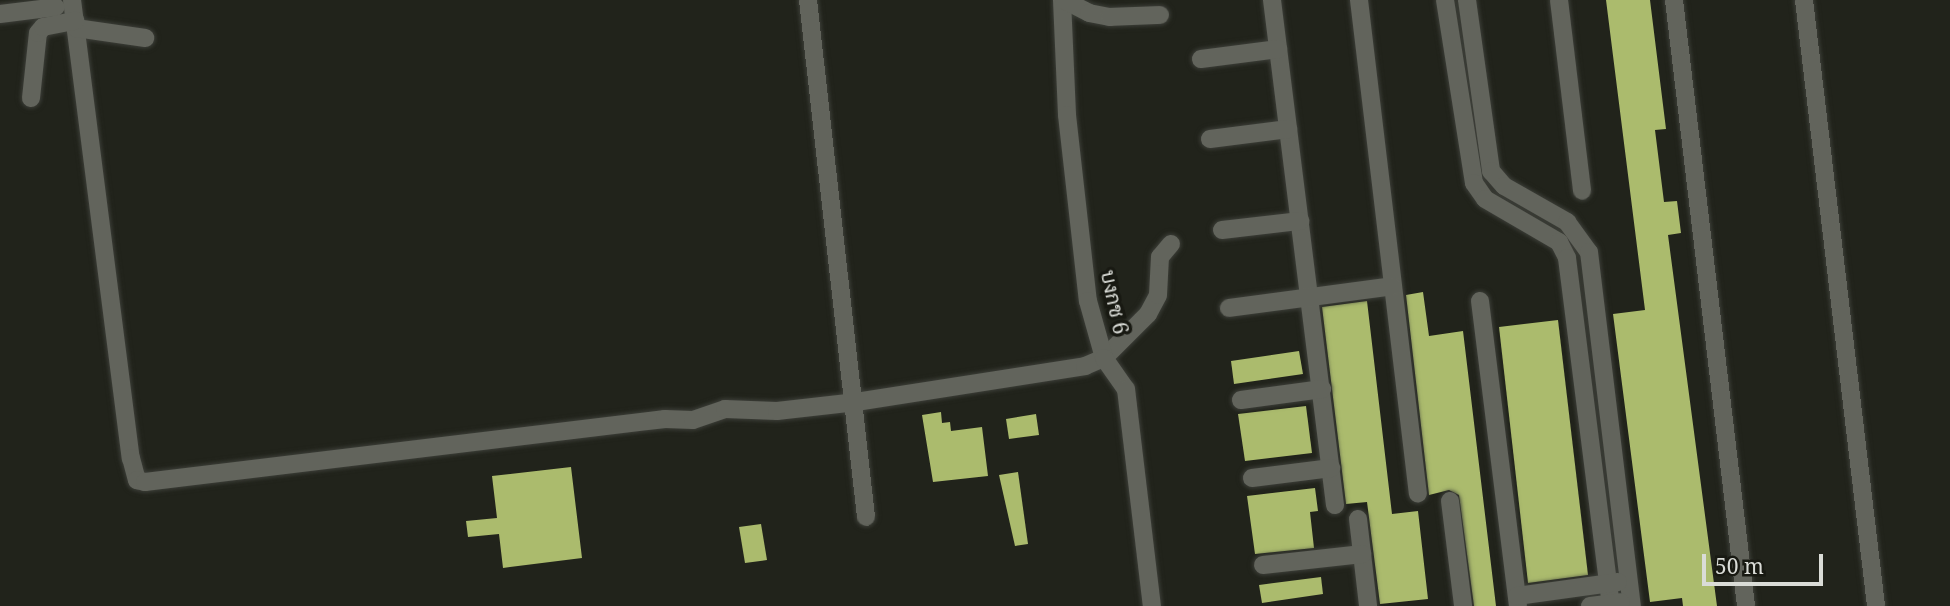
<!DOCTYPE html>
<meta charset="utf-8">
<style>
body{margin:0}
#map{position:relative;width:1950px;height:606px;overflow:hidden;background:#21231b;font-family:"Noto Serif",Sarabun,serif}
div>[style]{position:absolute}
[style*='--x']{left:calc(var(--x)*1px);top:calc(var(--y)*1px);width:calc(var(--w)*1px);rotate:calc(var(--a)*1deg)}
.building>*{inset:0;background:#abbb6d}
.roads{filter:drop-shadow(0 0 2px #3c3e38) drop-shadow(0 0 2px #3c3e38)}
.minor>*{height:18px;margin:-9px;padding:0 9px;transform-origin:9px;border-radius:9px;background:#62645c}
span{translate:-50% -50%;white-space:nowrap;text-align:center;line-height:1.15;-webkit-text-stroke:7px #181912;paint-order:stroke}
.street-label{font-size:21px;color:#dadcd7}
.scale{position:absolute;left:1702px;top:554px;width:121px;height:32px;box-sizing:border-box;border:4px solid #dadcd7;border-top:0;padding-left:9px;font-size:21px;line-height:24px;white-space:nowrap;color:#dadcd7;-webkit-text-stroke:5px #181912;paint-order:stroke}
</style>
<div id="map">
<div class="building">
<i style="clip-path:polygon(1606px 0,1650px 0,1666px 129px,1655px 130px,1664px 202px,1677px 201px,1681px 233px,1668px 235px,1717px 606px,1683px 606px,1682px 598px,1650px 602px,1613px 314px,1645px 310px)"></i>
<i style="clip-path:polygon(1423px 292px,1429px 336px,1463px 331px,1496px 606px,1474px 606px,1459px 495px,1449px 490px,1429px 495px,1406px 295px)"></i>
<i style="clip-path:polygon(1367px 301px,1392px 514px,1418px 511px,1428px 599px,1380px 604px,1367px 502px,1346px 504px,1322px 307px)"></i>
<i style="clip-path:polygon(1558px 320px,1588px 575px,1528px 583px,1499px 327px)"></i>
<i style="clip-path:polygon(1299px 351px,1303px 374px,1234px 384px,1231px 361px)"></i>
<i style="clip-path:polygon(1306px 406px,1312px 453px,1245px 461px,1238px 414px)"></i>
<i style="clip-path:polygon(941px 412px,942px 423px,950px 422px,951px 431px,982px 427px,988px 476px,933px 482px,922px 415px)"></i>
<i style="clip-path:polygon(1036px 414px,1039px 435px,1009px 439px,1006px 419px)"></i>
<i style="clip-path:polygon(571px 467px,582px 558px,503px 568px,499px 534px,468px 537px,466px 521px,497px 518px,492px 476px)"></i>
<i style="clip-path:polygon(1018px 472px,1028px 544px,1015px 546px,999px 475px)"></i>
<i style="clip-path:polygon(1315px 488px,1318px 511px,1310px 512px,1314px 548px,1255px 554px,1247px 496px)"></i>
<i style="clip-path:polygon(761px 524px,767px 560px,745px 563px,739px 527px)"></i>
<i style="clip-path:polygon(1321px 577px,1323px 594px,1262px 603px,1259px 585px)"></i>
</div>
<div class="roads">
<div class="minor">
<i style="--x:72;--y:0;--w:462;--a:82.7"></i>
<i style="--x:131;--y:458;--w:23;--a:75"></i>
<i style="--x:137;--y:480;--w:8;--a:14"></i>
<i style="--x:145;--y:482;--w:524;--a:-6.91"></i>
<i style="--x:665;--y:419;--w:28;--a:2"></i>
<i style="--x:693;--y:420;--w:34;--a:-19"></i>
<i style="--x:725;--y:409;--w:52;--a:2.2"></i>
<i style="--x:777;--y:411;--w:80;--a:-6.5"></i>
<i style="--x:856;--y:402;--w:232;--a:-8.9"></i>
<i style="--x:1085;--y:366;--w:21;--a:-23"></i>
<i style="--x:1104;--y:358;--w:62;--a:-45"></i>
<i style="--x:1148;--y:314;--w:21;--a:-62"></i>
<i style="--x:1158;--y:295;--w:38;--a:-87"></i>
<i style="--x:1160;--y:257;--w:17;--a:-50"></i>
<i style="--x:808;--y:0;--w:520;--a:83.6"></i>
<i style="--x:1062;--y:0;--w:115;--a:87.5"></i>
<i style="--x:1067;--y:115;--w:187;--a:83.6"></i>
<i style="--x:1088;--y:301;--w:59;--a:74.3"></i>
<i style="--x:1104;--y:358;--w:38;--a:55"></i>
<i style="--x:1126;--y:389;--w:219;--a:83.2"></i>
<i style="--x:1064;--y:0;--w:28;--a:27"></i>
<i style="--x:1089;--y:13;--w:21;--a:11"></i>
<i style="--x:1110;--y:17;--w:50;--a:-2.3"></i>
<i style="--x:1272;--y:0;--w:509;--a:82.89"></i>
<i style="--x:1359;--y:0;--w:497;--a:83.2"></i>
<i style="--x:1445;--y:0;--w:185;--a:81"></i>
<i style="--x:1474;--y:183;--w:19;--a:55"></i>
<i style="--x:1485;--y:199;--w:86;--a:30.2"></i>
<i style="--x:1559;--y:242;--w:18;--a:63"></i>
<i style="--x:1567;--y:258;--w:351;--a:82.8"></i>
<i style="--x:1467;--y:0;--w:173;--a:82"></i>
<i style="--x:1491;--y:171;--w:20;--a:49"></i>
<i style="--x:1504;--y:186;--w:73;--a:29.7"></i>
<i style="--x:1567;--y:222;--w:37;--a:54"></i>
<i style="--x:1589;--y:252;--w:357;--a:83.1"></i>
<i style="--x:1559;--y:0;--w:192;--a:83.1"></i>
<i style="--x:1674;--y:0;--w:610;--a:83.22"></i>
<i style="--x:1804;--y:0;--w:610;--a:83.22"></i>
<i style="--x:0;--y:14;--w:56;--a:-7.1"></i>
<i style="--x:76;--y:28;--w:70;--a:8.2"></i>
<i style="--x:1201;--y:59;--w:78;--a:-7.4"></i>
<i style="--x:31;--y:98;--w:65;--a:-83.9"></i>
<i style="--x:38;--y:33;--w:8;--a:-50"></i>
<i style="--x:43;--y:27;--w:33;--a:-11"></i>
<i style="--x:1210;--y:139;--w:79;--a:-7.3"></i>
<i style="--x:1222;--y:230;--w:79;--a:-6.6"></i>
<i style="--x:1480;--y:301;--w:307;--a:82.9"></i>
<i style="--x:1229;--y:308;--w:165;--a:-7.6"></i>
<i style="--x:1241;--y:400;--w:82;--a:-7.7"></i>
<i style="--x:1252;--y:478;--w:80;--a:-7.2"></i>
<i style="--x:1450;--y:501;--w:106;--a:82.9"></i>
<i style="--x:1358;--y:519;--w:88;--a:83.4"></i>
<i style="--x:1263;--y:565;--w:100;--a:-6.3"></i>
<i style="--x:1517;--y:596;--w:102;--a:-7.9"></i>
<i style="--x:1590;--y:606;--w:31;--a:-7"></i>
</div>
</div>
<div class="street-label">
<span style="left:1115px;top:302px;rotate:78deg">บงกช 6</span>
</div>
<div class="scale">50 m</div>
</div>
